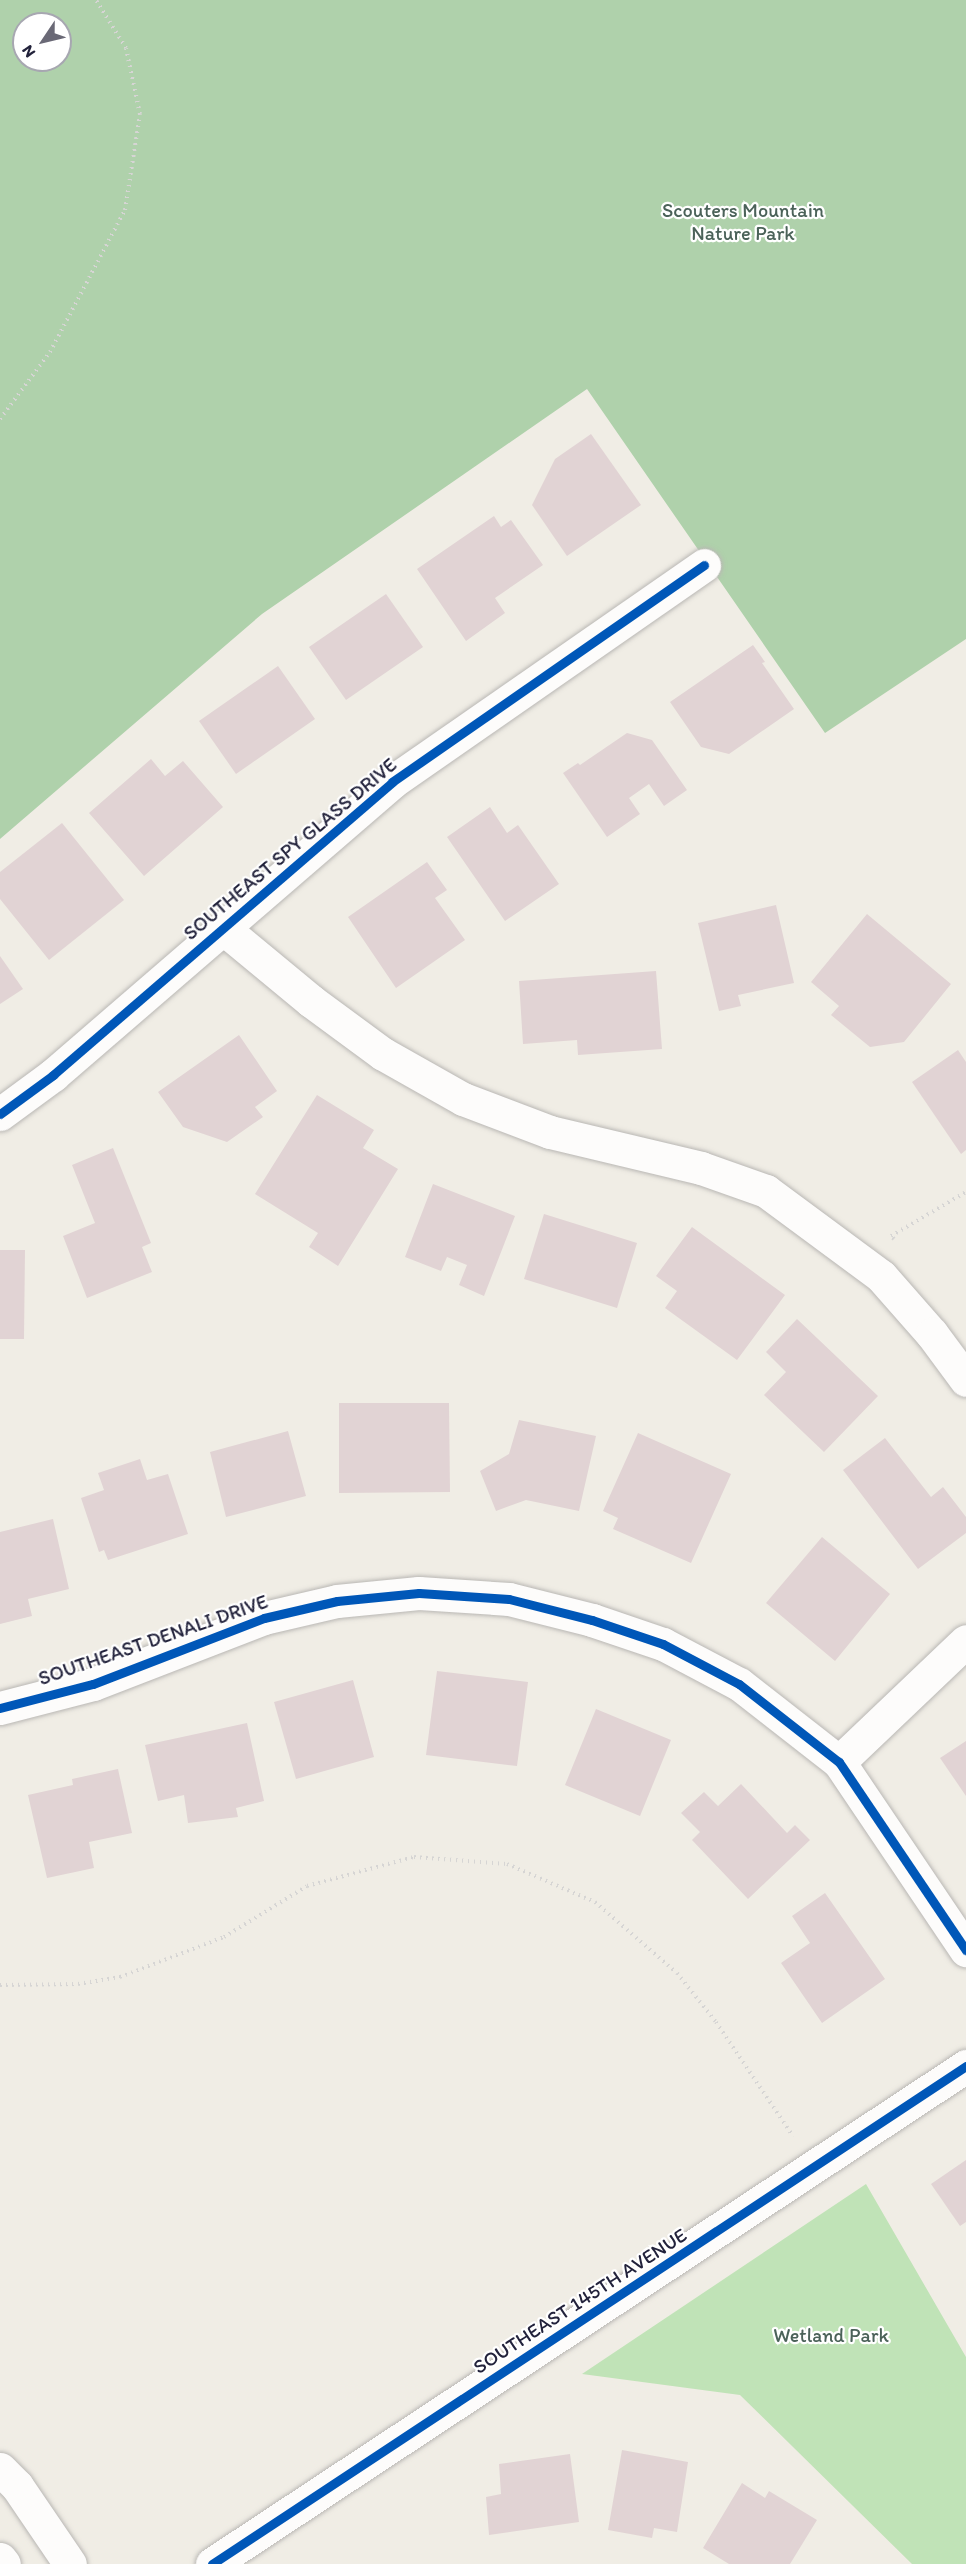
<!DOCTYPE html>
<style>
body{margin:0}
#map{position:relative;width:966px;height:2564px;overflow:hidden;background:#f0ede5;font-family:Itim,sans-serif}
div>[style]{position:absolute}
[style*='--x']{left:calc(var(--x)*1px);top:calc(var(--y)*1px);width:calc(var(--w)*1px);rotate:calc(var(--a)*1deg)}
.green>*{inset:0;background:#c0e3b7}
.forest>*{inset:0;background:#afd1ab}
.building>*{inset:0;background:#e1d3d4}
.path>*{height:4px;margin-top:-2px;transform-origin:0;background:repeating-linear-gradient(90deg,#d6d5d4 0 1.5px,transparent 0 6px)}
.roads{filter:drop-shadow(0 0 2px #b9b7b4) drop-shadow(0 0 2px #b9b7b4)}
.minor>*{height:33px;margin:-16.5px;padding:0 16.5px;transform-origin:16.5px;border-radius:16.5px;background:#fdfcfb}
.tertiary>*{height:33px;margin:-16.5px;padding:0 16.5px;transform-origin:16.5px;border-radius:16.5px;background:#fdfcfb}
.cycleway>*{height:9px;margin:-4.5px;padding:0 4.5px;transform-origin:4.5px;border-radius:4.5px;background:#0057b8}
span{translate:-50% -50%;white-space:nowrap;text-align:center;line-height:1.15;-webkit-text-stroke:4.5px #fff;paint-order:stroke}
.park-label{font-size:20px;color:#4b6259}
.street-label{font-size:20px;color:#22223b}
.north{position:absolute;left:12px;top:12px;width:60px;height:60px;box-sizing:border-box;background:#fff;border:2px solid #a7a7b1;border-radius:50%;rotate:235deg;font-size:16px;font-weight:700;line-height:24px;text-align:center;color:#22223b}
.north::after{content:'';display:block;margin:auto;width:21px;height:27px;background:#6a6976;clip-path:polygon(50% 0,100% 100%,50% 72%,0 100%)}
</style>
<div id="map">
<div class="green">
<i style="clip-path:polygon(866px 2184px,966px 2357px,966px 2564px,912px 2564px,740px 2395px,582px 2374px)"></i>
</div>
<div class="forest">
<i style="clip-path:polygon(evenodd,0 0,966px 0,966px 639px,825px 733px,587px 389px,262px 614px,0 839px,0 0,24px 24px,60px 24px,60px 60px,24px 60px,24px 24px)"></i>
</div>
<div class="building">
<i style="clip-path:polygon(591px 434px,641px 505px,567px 556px,532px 505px,555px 459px)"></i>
<i style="clip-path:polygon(494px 516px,501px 527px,511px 520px,543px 565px,495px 598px,505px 613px,466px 641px,417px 569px)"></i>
<i style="clip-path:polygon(386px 594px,423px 647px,346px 700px,309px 647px)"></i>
<i style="clip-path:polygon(753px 645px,765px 662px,762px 663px,794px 709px,729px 754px,701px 747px,670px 702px)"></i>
<i style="clip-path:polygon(278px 666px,315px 719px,236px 774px,199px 721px)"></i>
<i style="clip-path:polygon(627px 733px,652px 740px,687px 790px,664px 806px,649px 784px,629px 798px,640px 814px,607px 837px,563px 773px,578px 763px,580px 765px)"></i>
<i style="clip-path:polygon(151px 759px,165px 776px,183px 761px,223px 807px,144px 876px,89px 813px)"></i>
<i style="clip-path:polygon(490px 807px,507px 833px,518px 825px,559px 884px,505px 921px,447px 837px)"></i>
<i style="clip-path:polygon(62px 823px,124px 900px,49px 960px,0 899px,0 872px)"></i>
<i style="clip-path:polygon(427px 862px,447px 890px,435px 898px,465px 940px,396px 988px,348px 917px)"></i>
<i style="clip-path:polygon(776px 905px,794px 983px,738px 995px,741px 1006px,719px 1011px,698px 923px)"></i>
<i style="clip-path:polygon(867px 914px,951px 984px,904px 1042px,870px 1047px,831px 1015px,839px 1006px,811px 982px)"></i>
<i style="clip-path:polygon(0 956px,23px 989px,0 1004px)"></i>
<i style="clip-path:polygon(656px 971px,662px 1049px,578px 1055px,577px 1040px,523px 1044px,519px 981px)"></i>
<i style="clip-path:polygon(239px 1035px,277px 1091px,255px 1107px,263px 1117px,227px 1142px,183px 1127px,158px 1092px)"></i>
<i style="clip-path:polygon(958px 1050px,966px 1062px,966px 1150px,961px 1154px,912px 1082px)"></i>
<i style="clip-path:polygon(317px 1095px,374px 1130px,363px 1148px,398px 1169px,338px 1266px,309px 1247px,318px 1233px,255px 1194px)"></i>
<i style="clip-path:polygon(113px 1148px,151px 1243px,142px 1247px,152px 1272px,87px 1298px,63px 1236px,95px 1223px,72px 1165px)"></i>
<i style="clip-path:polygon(433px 1184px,515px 1216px,484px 1296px,459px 1285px,467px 1265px,447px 1257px,441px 1271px,405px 1257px)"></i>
<i style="clip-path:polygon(544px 1214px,637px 1243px,617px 1308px,524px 1279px)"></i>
<i style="clip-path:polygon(692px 1227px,785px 1295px,737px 1360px,665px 1308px,677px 1291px,656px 1276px)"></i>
<i style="clip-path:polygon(0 1250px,25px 1250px,24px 1339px,0 1339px)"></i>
<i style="clip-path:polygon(797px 1319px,878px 1396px,824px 1452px,764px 1395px,786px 1372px,766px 1352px)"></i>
<i style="clip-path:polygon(339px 1403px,449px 1403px,450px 1492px,339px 1493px)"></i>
<i style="clip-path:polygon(519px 1420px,596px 1436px,579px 1511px,526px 1500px,496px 1511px,480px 1471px,509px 1454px)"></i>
<i style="clip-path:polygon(288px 1431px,306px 1496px,226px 1517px,210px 1452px)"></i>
<i style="clip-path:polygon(638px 1433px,731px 1474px,691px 1563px,613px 1529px,618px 1518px,603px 1511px)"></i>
<i style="clip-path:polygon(885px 1438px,931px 1497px,943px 1487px,966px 1517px,966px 1533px,918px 1569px,843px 1470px)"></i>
<i style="clip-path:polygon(140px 1459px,147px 1480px,168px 1474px,188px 1534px,108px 1560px,104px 1550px,99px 1552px,81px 1498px,104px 1490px,98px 1473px)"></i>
<i style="clip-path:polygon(53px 1519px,69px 1589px,28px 1599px,32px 1616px,0 1624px,0 1532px)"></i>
<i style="clip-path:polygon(822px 1537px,890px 1594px,835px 1661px,766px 1603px)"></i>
<i style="clip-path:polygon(437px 1671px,528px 1682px,517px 1766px,426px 1755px)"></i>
<i style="clip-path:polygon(353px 1680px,374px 1757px,296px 1779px,274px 1702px)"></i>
<i style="clip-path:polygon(596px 1709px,671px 1740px,640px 1816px,565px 1785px)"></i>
<i style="clip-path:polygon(247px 1723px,264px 1801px,236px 1808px,238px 1817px,188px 1823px,184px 1795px,158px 1801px,145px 1745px)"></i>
<i style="clip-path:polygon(966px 1741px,966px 1796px,940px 1758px)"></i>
<i style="clip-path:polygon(118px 1769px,132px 1833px,89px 1842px,94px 1868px,47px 1878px,28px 1795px,73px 1785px,72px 1779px)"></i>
<i style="clip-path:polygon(741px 1784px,787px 1833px,795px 1825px,810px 1840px,748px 1899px,692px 1840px,700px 1832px,681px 1813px,704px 1792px,718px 1806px)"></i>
<i style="clip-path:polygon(825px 1893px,885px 1979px,822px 2023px,781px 1963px,810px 1943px,792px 1916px)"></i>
<i style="clip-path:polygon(966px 2160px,966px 2222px,960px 2226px,931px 2184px)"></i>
<i style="clip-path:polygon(622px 2450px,688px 2462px,677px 2532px,654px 2528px,652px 2538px,608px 2530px)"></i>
<i style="clip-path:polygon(570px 2454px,579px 2522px,489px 2535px,486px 2497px,501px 2494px,499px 2464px)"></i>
<i style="clip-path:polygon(742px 2483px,765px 2498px,769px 2491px,817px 2520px,790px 2564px,729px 2564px,703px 2548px)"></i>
</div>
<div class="path">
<i style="--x:0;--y:419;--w:84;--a:-53.3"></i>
<i style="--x:50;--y:352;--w:161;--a:-62.2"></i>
<i style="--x:125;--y:210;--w:97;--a:-81.1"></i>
<i style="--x:140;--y:114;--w:67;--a:-102"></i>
<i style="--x:126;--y:48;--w:57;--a:-122"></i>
<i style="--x:894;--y:1239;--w:4;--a:-135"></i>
<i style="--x:891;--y:1236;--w:87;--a:-30.4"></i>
<i style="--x:0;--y:1985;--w:78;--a:-0.7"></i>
<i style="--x:78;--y:1984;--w:43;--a:-9.5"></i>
<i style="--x:120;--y:1977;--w:111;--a:-21"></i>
<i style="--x:224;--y:1937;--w:97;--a:-31.6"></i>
<i style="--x:307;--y:1886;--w:111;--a:-15.2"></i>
<i style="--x:414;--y:1857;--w:93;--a:4.3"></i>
<i style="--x:507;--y:1864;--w:96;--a:23.4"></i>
<i style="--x:595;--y:1902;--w:108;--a:40.9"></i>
<i style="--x:677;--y:1973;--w:63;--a:51.5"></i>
<i style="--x:716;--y:2022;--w:138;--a:56"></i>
</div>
<div class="roads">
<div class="minor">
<i style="--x:224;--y:929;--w:113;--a:39.6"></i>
<i style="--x:311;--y:1001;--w:89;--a:36.4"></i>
<i style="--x:383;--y:1054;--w:92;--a:29.4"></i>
<i style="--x:463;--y:1099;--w:93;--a:20.8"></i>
<i style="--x:550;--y:1132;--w:155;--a:13.4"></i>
<i style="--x:701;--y:1168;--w:69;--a:19.5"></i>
<i style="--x:766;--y:1191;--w:143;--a:36.5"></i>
<i style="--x:881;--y:1276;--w:77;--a:48.7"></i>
<i style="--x:932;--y:1334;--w:57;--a:53.5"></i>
<i style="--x:0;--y:1114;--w:66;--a:-36.3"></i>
<i style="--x:53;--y:1075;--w:448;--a:-40.8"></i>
<i style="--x:392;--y:782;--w:380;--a:-34.8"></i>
<i style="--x:0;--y:1708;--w:96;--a:-14.5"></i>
<i style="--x:93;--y:1684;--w:183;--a:-21.1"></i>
<i style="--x:264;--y:1618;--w:75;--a:-13.1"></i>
<i style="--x:337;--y:1601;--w:82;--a:-5.6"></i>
<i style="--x:419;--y:1593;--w:90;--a:3.8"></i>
<i style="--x:509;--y:1599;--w:86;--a:14.2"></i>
<i style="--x:592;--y:1620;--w:75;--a:18.7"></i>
<i style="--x:663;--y:1644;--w:86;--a:27.8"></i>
<i style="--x:739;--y:1684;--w:127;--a:38"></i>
<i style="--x:839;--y:1762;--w:227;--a:56"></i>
<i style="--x:839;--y:1762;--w:175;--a:-43.6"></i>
<i style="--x:0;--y:2469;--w:24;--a:45"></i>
<i style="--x:17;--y:2486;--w:94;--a:55.8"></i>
<i style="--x:0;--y:2559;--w:6;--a:51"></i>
</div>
<div class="tertiary">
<i style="--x:212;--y:2564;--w:904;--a:-33.44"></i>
</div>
</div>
<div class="cycleway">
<i style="--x:0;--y:1114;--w:66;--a:-36.3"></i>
<i style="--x:53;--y:1075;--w:448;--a:-40.8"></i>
<i style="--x:392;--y:782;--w:380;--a:-34.8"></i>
<i style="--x:0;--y:1708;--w:96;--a:-14.5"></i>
<i style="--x:93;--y:1684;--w:183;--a:-21.1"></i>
<i style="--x:264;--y:1618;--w:75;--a:-13.1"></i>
<i style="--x:337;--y:1601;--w:82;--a:-5.6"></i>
<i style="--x:419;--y:1593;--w:90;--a:3.8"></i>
<i style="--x:509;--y:1599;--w:86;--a:14.2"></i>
<i style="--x:592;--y:1620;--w:75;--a:18.7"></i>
<i style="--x:663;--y:1644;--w:86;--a:27.8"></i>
<i style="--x:739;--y:1684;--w:127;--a:38"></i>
<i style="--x:839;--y:1762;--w:227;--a:56"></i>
<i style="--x:212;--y:2564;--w:904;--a:-33.44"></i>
</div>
<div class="park-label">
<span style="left:743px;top:222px">Scouters Mountain<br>Nature Park</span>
<span style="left:831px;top:2335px">Wetland Park</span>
</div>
<div class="street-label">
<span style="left:290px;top:849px;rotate:-40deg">SOUTHEAST SPY GLASS DRIVE</span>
<span style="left:153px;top:1640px;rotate:-19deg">SOUTHEAST DENALI DRIVE</span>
<span style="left:580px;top:2301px;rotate:-33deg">SOUTHEAST 145TH AVENUE</span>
</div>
<div class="north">N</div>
</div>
